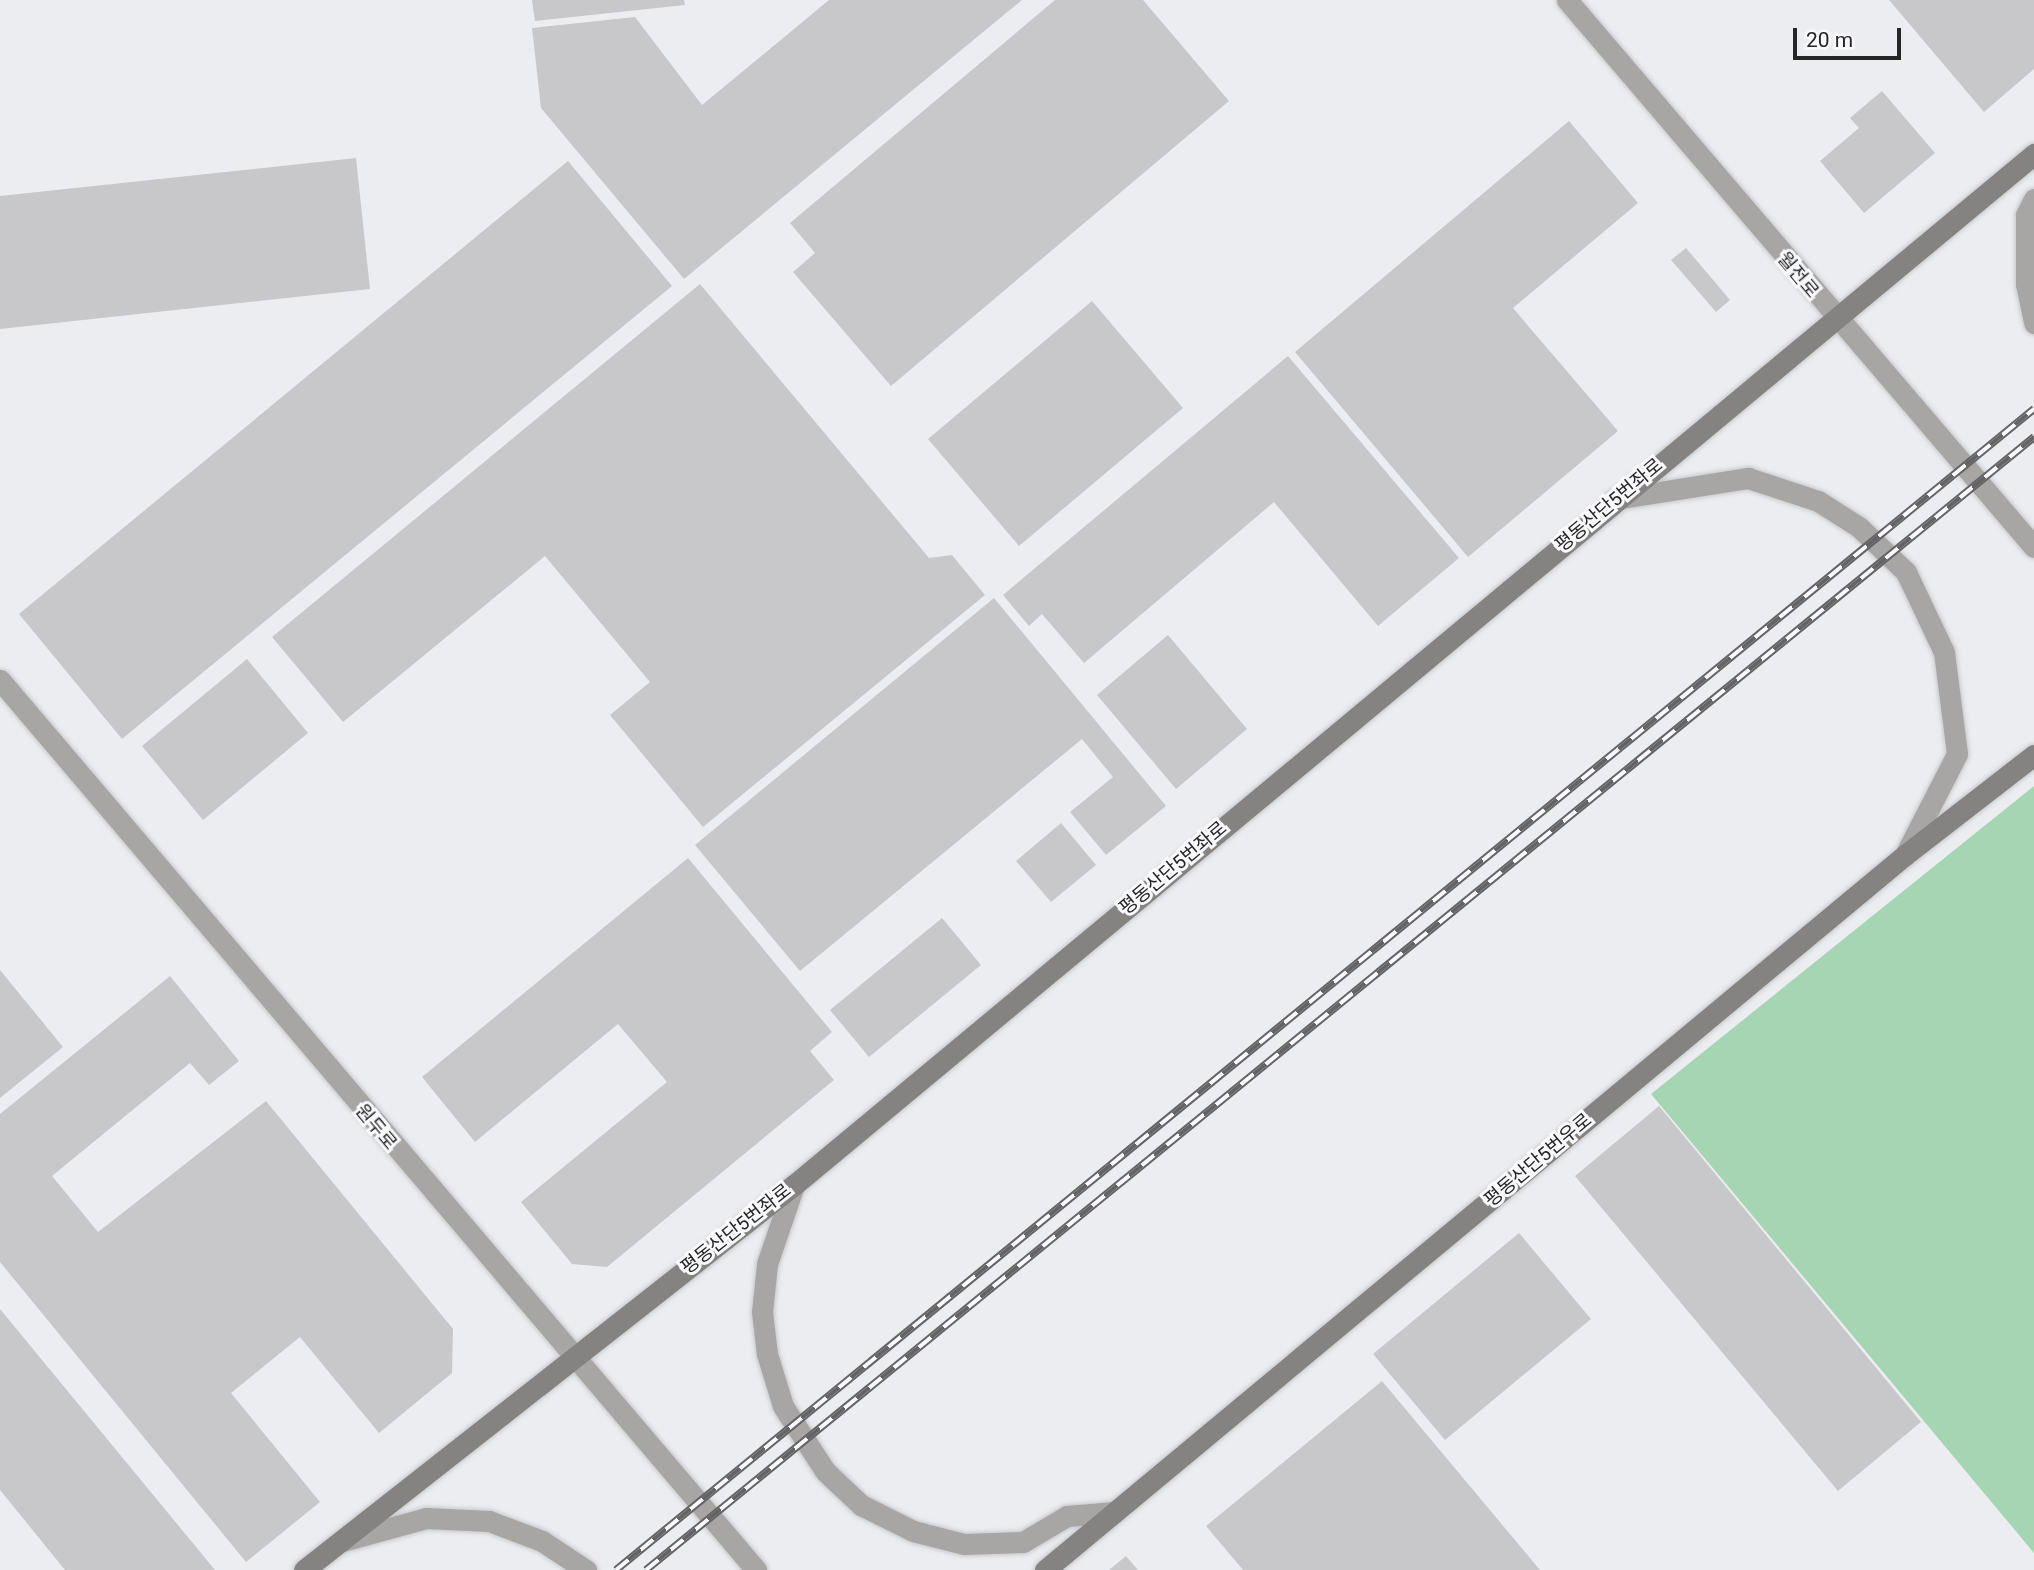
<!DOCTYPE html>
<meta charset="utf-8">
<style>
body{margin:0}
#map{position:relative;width:2034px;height:1570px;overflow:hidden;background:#ecedf0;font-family:Roboto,"Noto Sans KR",sans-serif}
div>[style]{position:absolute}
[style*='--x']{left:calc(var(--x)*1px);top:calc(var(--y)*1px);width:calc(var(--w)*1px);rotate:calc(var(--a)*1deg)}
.green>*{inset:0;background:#a6d5b4}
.building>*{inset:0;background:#c8c8cb}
.roads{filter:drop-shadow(0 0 2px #c8c9cc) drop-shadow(0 0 2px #c8c9cc)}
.street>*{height:21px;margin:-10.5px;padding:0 10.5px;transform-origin:10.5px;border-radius:10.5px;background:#a7a6a5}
.secondary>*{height:21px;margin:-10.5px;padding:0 10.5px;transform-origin:10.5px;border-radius:10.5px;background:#858382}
.rail>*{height:8px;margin-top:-4px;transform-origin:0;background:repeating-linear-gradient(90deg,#fafafe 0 16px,#646466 0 32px);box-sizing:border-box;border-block:2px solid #646466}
span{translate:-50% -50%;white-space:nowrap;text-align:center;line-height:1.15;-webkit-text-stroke:6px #fafafe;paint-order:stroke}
.street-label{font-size:19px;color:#252526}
.scale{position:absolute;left:1793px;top:28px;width:108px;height:32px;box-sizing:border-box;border:4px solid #252526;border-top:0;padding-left:9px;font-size:21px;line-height:24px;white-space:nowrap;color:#252526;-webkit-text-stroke:5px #fafafe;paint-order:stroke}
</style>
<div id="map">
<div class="green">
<i style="clip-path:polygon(2034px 786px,2034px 1553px,1651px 1094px)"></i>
</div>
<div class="building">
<i style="clip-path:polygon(532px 0,684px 0,685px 5px,535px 21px)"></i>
<i style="clip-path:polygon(829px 0,1022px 0,684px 279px,541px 108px,532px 28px,635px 17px,702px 105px)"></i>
<i style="clip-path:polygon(1055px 0,1143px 0,1229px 101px,891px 386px,793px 272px,815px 253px,790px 223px)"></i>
<i style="clip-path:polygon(1889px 0,2034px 0,2034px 69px,1984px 112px)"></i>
<i style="clip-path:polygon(1882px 91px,1935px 153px,1864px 213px,1820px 161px,1859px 128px,1850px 118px)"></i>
<i style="clip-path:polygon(1569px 121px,1638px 203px,1513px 308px,1618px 431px,1468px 557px,1295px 352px)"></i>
<i style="clip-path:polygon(356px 158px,370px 289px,0 329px,0 196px)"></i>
<i style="clip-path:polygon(568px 161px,672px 286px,122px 739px,19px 614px)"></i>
<i style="clip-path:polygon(1686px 248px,1730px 300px,1716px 312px,1671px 260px)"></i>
<i style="clip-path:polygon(700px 284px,929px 558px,952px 555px,985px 595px,703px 827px,610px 715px,650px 682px,545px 556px,343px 722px,272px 637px)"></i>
<i style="clip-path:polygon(1092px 301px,1183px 408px,1019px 546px,928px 439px)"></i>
<i style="clip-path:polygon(1288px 356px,1459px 558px,1378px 626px,1274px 502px,1084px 663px,1042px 614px,1029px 626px,1003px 595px)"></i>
<i style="clip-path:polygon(994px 598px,1166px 806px,1106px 855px,1070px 812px,1113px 777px,1082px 739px,800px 971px,695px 845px)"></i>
<i style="clip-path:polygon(1168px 635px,1247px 729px,1176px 789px,1097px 695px)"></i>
<i style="clip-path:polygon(247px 659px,308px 733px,203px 820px,142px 746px)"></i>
<i style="clip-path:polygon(1061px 823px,1096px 865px,1051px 902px,1016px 861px)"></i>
<i style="clip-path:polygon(688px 858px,832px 1032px,810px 1051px,834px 1080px,607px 1267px,572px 1264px,521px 1202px,667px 1082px,618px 1024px,475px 1142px,422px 1077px)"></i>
<i style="clip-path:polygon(942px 918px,981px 965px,869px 1057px,830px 1010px)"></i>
<i style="clip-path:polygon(0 970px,63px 1047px,0 1098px)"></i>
<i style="clip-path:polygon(170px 976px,239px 1061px,209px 1085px,190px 1063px,52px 1176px,98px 1232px,266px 1101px,453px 1329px,452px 1373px,379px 1433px,300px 1337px,231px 1393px,320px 1502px,246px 1562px,0 1262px,0 1114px)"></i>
<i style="clip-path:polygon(1659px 1106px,1921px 1422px,1838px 1491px,1575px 1176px)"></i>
<i style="clip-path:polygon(1519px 1233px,1591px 1319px,1445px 1440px,1373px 1354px)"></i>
<i style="clip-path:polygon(0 1309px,215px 1570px,65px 1570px,0 1490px)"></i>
<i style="clip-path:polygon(1382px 1381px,1540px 1570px,1243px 1570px,1206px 1526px)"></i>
<i style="clip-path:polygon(1126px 1556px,1138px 1570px,1109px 1570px)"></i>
</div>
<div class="roads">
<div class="street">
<i style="--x:1567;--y:0;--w:719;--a:49.51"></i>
<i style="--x:2034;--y:199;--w:18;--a:117"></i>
<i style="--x:2026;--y:215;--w:69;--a:90"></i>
<i style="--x:2026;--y:284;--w:40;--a:78"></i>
<i style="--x:1615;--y:499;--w:135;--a:-9"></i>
<i style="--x:1748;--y:478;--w:74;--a:18.2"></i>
<i style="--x:1818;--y:501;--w:49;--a:32.4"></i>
<i style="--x:1859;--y:527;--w:65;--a:43.8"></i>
<i style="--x:1906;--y:572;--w:89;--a:64.6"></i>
<i style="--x:1944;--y:652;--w:103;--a:82.7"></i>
<i style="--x:1957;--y:754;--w:114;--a:117.2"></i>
<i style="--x:0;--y:680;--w:1168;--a:49.65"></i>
<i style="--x:794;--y:1185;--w:83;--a:108.9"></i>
<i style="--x:767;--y:1264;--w:48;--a:95.9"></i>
<i style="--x:762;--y:1312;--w:42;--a:83.2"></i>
<i style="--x:767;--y:1354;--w:54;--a:72.9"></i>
<i style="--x:783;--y:1406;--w:77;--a:57.1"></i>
<i style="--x:825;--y:1471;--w:50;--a:43.4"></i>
<i style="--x:861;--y:1505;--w:58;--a:26.6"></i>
<i style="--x:913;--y:1531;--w:53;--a:14.3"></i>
<i style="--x:964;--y:1544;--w:59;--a:-1.9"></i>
<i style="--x:1023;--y:1542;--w:51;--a:-30.6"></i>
<i style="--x:1067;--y:1516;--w:48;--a:-4.8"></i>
<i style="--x:342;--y:1541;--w:87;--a:-15.3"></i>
<i style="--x:426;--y:1518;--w:63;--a:2.7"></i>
<i style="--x:489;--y:1521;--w:57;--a:20.7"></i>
<i style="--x:542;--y:1541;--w:53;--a:33.4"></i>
</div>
<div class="secondary">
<i style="--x:304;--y:1570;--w:623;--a:-38.16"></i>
<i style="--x:794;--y:1185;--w:1613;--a:-39.74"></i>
<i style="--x:1045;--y:1570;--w:1118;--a:-39.74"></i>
<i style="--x:1905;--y:855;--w:163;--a:-37.8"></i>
</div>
</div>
<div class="rail">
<i style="--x:616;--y:1570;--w:1833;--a:-39.31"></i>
<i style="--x:646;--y:1570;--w:1792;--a:-39.22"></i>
</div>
<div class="street-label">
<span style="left:1798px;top:275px;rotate:50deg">월전로</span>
<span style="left:1609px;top:505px;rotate:-40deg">평동산단5번좌로</span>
<span style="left:1173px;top:868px;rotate:-40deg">평동산단5번좌로</span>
<span style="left:376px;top:1127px;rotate:50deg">원두로</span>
<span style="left:1538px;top:1160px;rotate:-40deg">평동산단5번우로</span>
<span style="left:736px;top:1229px;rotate:-38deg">평동산단5번좌로</span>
</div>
<div class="scale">20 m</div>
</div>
